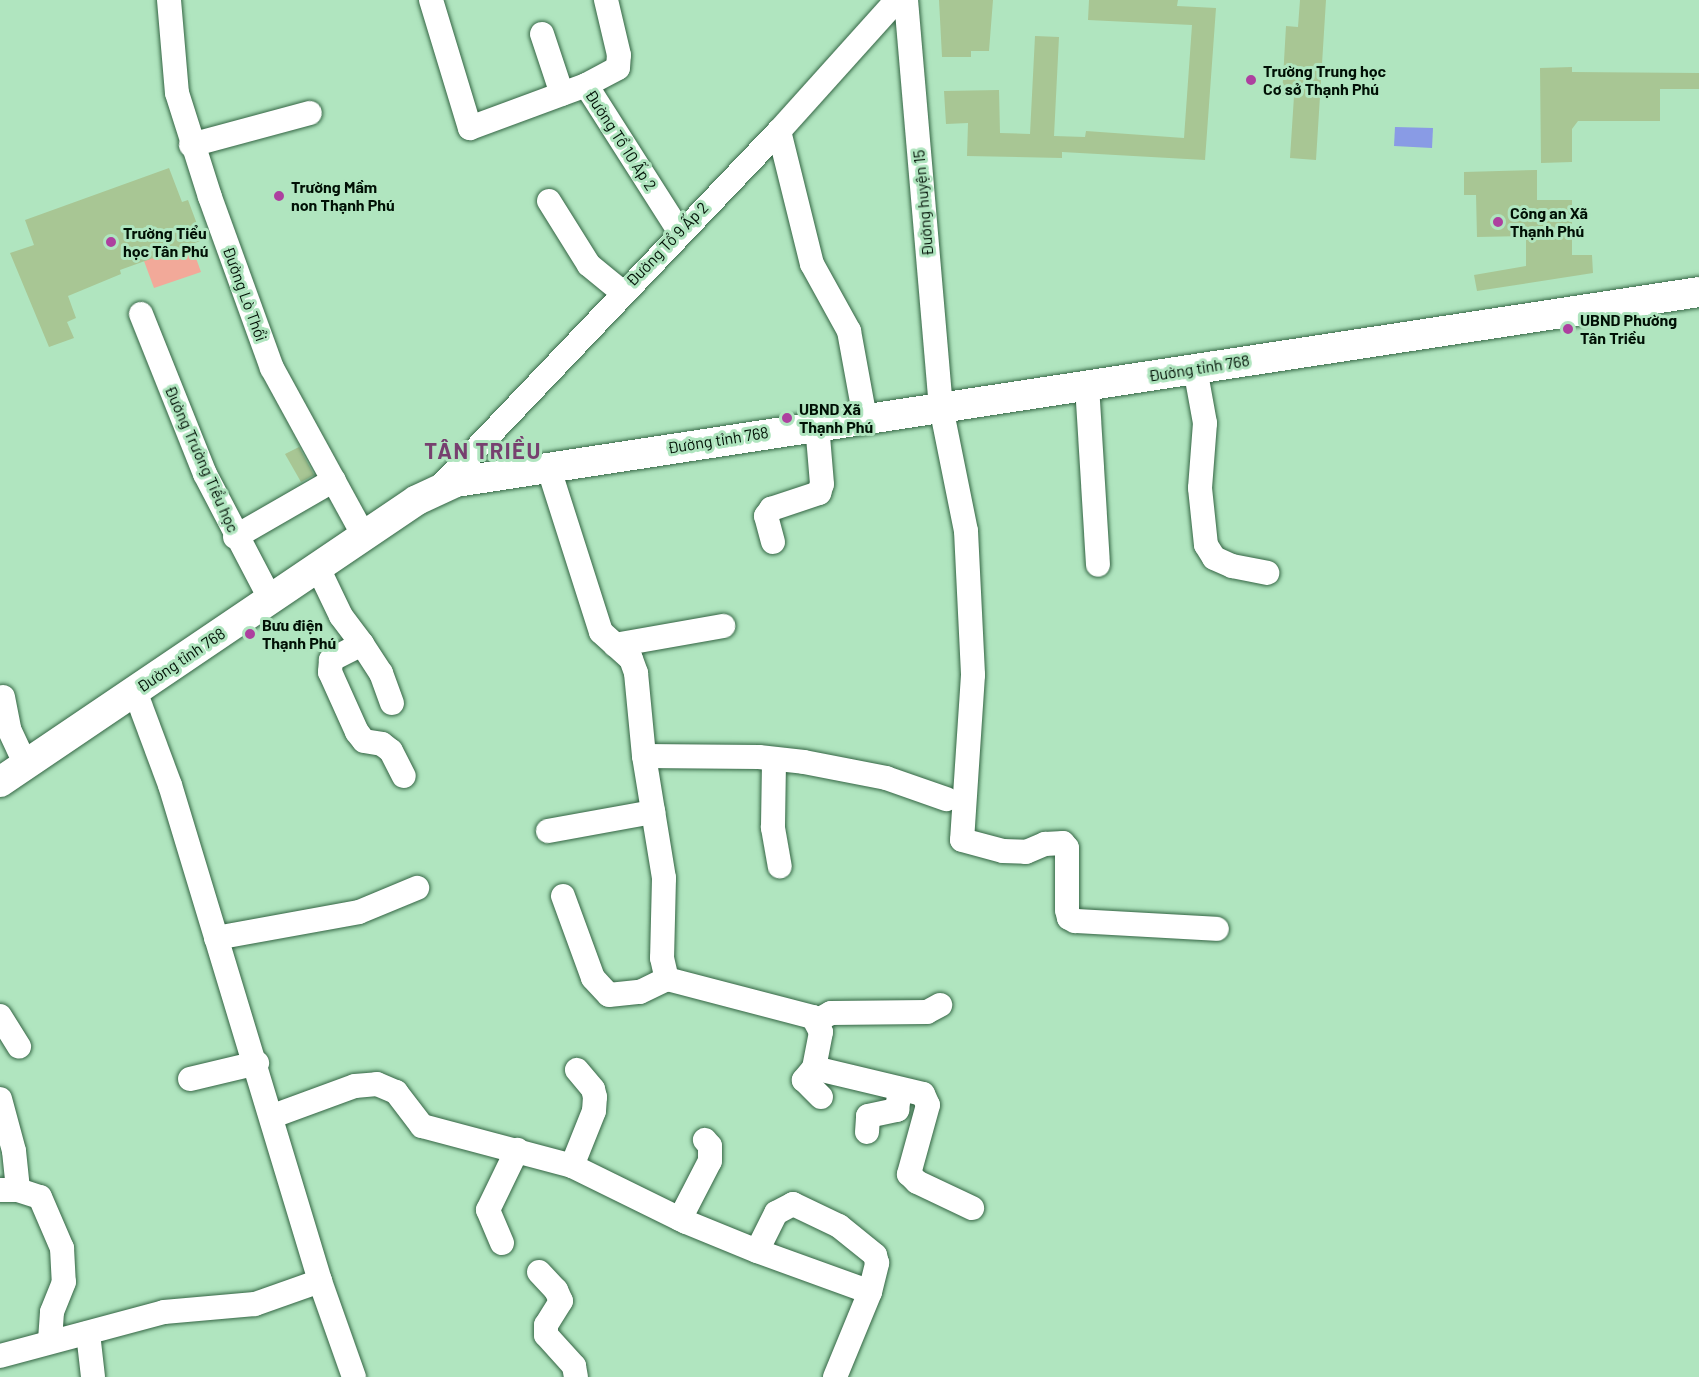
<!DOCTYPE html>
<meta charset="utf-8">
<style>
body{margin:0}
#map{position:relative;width:1699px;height:1377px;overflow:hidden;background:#b0e5bf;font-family:Barlow,sans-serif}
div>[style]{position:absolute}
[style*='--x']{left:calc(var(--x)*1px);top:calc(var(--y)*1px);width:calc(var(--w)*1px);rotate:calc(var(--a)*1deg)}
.green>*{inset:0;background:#f2a999}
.water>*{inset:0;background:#899be5}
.building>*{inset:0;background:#a8c694}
.roads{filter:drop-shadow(0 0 2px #346544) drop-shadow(0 0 2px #346544)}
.minor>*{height:24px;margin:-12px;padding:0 12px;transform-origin:12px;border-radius:12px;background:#fff}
.major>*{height:30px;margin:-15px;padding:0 15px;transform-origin:15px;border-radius:15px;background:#fff}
.dots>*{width:16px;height:16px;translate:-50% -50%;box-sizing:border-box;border:3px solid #b0e5bf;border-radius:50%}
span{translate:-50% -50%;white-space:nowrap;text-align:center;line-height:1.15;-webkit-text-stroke:6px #b0e5bf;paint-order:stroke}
.poi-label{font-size:16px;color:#001005;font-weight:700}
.left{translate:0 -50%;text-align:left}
.street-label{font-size:16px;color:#001005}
.district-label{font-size:22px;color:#77406f;font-weight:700;letter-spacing:1.5px}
</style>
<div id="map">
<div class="green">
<i style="clip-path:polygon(191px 244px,201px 272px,154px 288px,144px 261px)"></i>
</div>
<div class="water">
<i style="clip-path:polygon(1395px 127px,1433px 128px,1432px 148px,1394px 146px)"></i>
</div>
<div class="building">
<i style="clip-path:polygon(939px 0,993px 0,989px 51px,971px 51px,971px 57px,942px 57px)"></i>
<i style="clip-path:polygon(1089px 0,1178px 0,1177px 6px,1216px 8px,1205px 160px,1062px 152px,1062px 158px,967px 156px,968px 123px,946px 124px,944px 91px,999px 90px,1000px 133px,1030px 134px,1035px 36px,1059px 37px,1054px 136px,1085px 137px,1086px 131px,1184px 138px,1192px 25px,1088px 20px)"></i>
<i style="clip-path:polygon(1300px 0,1326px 0,1316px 160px,1290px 158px,1294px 96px,1282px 96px,1286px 26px,1298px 27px)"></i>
<i style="clip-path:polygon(1572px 67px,1572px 72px,1699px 73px,1699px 89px,1660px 89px,1660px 121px,1578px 121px,1572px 129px,1572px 162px,1541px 163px,1540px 68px)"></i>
<i style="clip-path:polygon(169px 168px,182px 202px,188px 200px,203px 240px,120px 270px,121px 274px,68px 296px,76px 318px,67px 322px,74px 338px,49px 347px,10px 253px,34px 245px,25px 220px)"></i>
<i style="clip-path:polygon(1537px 170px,1537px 200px,1572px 200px,1572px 255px,1592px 255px,1593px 273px,1477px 291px,1474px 275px,1526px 266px,1526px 236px,1477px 237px,1476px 195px,1464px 195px,1464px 172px)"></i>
<i style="clip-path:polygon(299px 447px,314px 475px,301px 482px,285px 454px)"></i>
</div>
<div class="roads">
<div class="minor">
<i style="--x:169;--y:0;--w:93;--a:85.1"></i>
<i style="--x:177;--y:93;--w:109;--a:72.4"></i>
<i style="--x:210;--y:197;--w:182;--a:70.1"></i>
<i style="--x:272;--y:368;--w:192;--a:61.3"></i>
<i style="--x:431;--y:0;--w:134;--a:73.1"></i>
<i style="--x:470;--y:128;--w:124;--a:-20.3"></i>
<i style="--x:586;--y:85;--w:173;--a:57.5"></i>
<i style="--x:906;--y:0;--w:409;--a:85.1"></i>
<i style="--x:941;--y:407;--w:126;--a:78.6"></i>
<i style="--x:966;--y:531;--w:144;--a:87.2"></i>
<i style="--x:973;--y:675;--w:165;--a:93.8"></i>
<i style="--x:962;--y:840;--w:42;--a:15"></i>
<i style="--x:1003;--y:851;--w:23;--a:2"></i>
<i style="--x:1026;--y:852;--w:21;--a:-23"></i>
<i style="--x:1045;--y:844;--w:18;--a:-3"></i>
<i style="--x:1063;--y:843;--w:6;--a:51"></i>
<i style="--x:1067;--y:848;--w:62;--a:90"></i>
<i style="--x:1067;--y:910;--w:8;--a:76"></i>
<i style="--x:1069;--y:918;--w:7;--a:27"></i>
<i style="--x:1075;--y:921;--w:142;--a:3.2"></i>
<i style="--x:542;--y:34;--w:63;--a:71.6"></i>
<i style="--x:586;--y:85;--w:36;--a:-28"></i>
<i style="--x:618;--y:68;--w:13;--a:-86"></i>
<i style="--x:619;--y:55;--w:57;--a:-103.3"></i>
<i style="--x:779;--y:131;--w:137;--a:76.1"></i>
<i style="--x:812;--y:264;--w:77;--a:61.1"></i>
<i style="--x:849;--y:331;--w:88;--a:79.6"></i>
<i style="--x:191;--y:145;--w:123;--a:-15.1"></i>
<i style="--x:549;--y:201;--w:75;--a:58"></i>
<i style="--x:589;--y:265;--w:43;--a:39.3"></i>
<i style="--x:141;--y:314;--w:172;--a:68.2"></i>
<i style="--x:205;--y:474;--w:142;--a:62.4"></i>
<i style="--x:1195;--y:368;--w:56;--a:79.7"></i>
<i style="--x:1205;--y:423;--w:65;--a:94.4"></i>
<i style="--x:1200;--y:488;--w:57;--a:84"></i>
<i style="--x:1206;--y:545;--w:15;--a:58"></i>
<i style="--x:1214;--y:558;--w:20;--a:24"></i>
<i style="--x:1232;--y:566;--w:36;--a:11"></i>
<i style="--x:1087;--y:385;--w:180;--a:86.5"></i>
<i style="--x:548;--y:466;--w:174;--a:72.3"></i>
<i style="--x:601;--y:632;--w:40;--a:42"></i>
<i style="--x:631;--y:659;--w:15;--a:70"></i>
<i style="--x:636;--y:673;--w:83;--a:84.5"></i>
<i style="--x:644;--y:756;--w:115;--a:0.5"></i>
<i style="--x:759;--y:757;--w:45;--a:6.3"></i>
<i style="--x:804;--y:762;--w:84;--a:11"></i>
<i style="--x:886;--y:778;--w:64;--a:19.3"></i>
<i style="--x:438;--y:489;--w:494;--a:-46.4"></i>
<i style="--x:779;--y:131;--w:176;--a:-48"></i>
<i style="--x:235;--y:537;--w:114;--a:-29.9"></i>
<i style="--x:773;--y:542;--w:27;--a:-105"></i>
<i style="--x:766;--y:516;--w:9;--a:-54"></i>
<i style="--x:771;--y:509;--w:51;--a:-18.4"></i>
<i style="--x:819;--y:493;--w:9;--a:-72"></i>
<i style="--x:822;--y:484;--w:59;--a:-94.8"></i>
<i style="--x:318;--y:568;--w:53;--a:64.4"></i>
<i style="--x:341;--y:616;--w:35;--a:53"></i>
<i style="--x:362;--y:644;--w:35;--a:153"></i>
<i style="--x:331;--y:660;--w:12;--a:95"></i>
<i style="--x:330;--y:672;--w:66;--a:65.8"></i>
<i style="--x:357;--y:732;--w:11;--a:52"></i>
<i style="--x:364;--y:741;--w:18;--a:9"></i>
<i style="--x:382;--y:744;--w:11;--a:38"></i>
<i style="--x:391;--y:751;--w:28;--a:63"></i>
<i style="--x:362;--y:644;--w:35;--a:57"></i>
<i style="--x:381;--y:673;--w:32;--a:70"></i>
<i style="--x:615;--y:645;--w:110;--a:-10"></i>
<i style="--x:135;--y:691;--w:100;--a:69.6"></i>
<i style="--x:170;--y:785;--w:518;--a:73.17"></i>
<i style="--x:320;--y:1281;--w:102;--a:70.5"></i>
<i style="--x:3;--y:697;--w:33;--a:79"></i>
<i style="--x:9;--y:729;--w:38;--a:65"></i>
<i style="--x:644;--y:756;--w:124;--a:80.7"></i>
<i style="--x:664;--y:878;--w:80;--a:91.4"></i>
<i style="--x:662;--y:958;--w:22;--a:77"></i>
<i style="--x:667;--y:979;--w:151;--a:14.6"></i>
<i style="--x:813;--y:1017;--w:17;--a:62"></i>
<i style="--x:821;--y:1032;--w:37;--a:101"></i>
<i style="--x:814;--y:1068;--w:112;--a:13.4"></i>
<i style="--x:923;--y:1094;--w:12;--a:66"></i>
<i style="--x:928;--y:1105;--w:72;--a:105.4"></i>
<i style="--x:909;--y:1174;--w:11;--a:45"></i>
<i style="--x:917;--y:1182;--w:61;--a:25.3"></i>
<i style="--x:774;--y:762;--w:66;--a:90.9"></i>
<i style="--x:773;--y:828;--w:39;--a:80"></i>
<i style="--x:548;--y:831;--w:107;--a:-10.3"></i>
<i style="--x:563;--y:896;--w:87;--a:69.9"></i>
<i style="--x:593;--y:978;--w:23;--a:47"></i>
<i style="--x:609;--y:995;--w:31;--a:-6"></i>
<i style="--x:640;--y:992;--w:30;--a:-26"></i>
<i style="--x:216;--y:938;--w:145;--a:-10.3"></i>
<i style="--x:359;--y:912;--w:63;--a:-22.5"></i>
<i style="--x:0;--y:1016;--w:36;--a:58"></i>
<i style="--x:818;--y:1020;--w:15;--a:-28"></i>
<i style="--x:831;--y:1013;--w:96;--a:-0.6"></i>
<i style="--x:927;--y:1012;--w:15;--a:-28"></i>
<i style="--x:814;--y:1068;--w:16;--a:130"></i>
<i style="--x:804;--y:1080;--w:24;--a:45"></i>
<i style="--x:190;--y:1079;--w:69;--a:-13.4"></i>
<i style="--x:0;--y:1099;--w:54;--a:74.9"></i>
<i style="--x:14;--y:1151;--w:39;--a:84"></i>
<i style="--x:273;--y:1116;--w:87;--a:-20.1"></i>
<i style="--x:355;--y:1086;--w:22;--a:-5"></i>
<i style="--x:377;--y:1084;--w:21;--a:23"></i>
<i style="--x:396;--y:1092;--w:43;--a:52.6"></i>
<i style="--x:422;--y:1126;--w:155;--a:14.9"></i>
<i style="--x:572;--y:1166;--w:127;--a:26.2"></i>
<i style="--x:686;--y:1222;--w:77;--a:22.2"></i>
<i style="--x:757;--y:1251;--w:120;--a:19.9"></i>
<i style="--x:870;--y:1292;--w:30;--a:-76"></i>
<i style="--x:877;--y:1263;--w:8;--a:-104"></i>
<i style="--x:875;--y:1255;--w:46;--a:-141.1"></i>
<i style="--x:839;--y:1226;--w:51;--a:-154.4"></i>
<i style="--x:793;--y:1204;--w:19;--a:152"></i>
<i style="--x:776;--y:1213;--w:42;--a:116.6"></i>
<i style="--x:867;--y:1132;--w:16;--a:-86"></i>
<i style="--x:868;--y:1116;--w:30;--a:-12"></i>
<i style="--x:897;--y:1110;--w:21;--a:-82"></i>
<i style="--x:572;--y:1166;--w:59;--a:-68.2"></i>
<i style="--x:594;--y:1111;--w:14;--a:-86"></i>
<i style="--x:595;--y:1097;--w:8;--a:-104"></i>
<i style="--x:593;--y:1089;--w:25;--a:-130"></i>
<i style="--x:0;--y:1190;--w:18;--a:0"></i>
<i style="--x:18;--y:1190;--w:23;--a:18"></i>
<i style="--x:40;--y:1197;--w:56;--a:66.7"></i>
<i style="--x:62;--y:1248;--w:34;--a:87"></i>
<i style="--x:64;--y:1282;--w:32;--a:112"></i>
<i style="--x:52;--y:1312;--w:29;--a:94"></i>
<i style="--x:680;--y:1219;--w:65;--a:-62.7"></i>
<i style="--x:710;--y:1161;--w:15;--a:-90"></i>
<i style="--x:710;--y:1146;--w:8;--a:-130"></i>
<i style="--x:502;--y:1243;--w:36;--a:-113"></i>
<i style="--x:488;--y:1210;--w:67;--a:-64.2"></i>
<i style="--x:539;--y:1272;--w:25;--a:47"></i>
<i style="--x:556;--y:1290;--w:12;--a:66"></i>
<i style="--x:561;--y:1301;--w:28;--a:122"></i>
<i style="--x:546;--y:1325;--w:10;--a:90"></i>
<i style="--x:546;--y:1335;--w:42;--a:47.9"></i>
<i style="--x:574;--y:1366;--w:11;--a:80"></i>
<i style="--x:88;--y:1333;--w:44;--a:83.5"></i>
<i style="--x:0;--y:1356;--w:170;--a:-15"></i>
<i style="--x:164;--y:1312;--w:91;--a:-5"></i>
<i style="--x:255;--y:1304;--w:69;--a:-19.5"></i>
<i style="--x:835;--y:1377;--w:92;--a:-67.6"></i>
</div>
<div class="major">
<i style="--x:0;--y:782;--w:503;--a:-34.07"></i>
<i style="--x:417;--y:500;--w:43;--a:-24.8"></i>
<i style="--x:456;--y:482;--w:1257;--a:-8.69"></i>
</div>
</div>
<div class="dots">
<i style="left:1251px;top:80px;background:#ad409f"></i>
<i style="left:279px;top:196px;background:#ad409f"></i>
<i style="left:1498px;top:222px;background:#ad409f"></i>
<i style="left:111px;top:242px;background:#ad409f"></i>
<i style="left:1568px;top:329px;background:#ad409f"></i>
<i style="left:787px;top:418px;background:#ad409f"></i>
<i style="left:250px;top:634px;background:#ad409f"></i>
</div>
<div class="poi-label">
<span class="left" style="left:1263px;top:80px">Trường Trung học<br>Cơ sở Thạnh Phú</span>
<span class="left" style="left:291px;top:196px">Trường Mầm<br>non Thạnh Phú</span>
<span class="left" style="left:1510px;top:222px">Công an Xã<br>Thạnh Phú</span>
<span class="left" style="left:123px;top:242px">Trường Tiểu<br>học Tân Phú</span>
<span class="left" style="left:1580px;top:329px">UBND Phường<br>Tân Triều</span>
<span class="left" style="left:799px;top:418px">UBND Xã<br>Thạnh Phú</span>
<span class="left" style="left:262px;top:634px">Bưu điện<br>Thạnh Phú</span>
</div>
<div class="street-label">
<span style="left:621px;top:140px;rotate:57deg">Đường Tổ 10 Ấp 2</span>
<span style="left:923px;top:203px;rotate:-95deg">Đường huyện 15</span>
<span style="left:667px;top:244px;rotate:-46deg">Đường Tổ 9 Ấp 2</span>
<span style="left:245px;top:294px;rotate:70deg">Đường Lò Thổi</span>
<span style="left:1199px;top:368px;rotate:-9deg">Đường tỉnh 768</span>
<span style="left:718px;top:440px;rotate:-9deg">Đường tỉnh 768</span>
<span style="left:202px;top:459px;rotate:66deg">Đường Trường Tiểu học</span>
<span style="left:181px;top:660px;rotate:-34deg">Đường tỉnh 768</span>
</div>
<div class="district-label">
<span style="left:483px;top:451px">TÂN TRIỀU</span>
</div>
</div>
